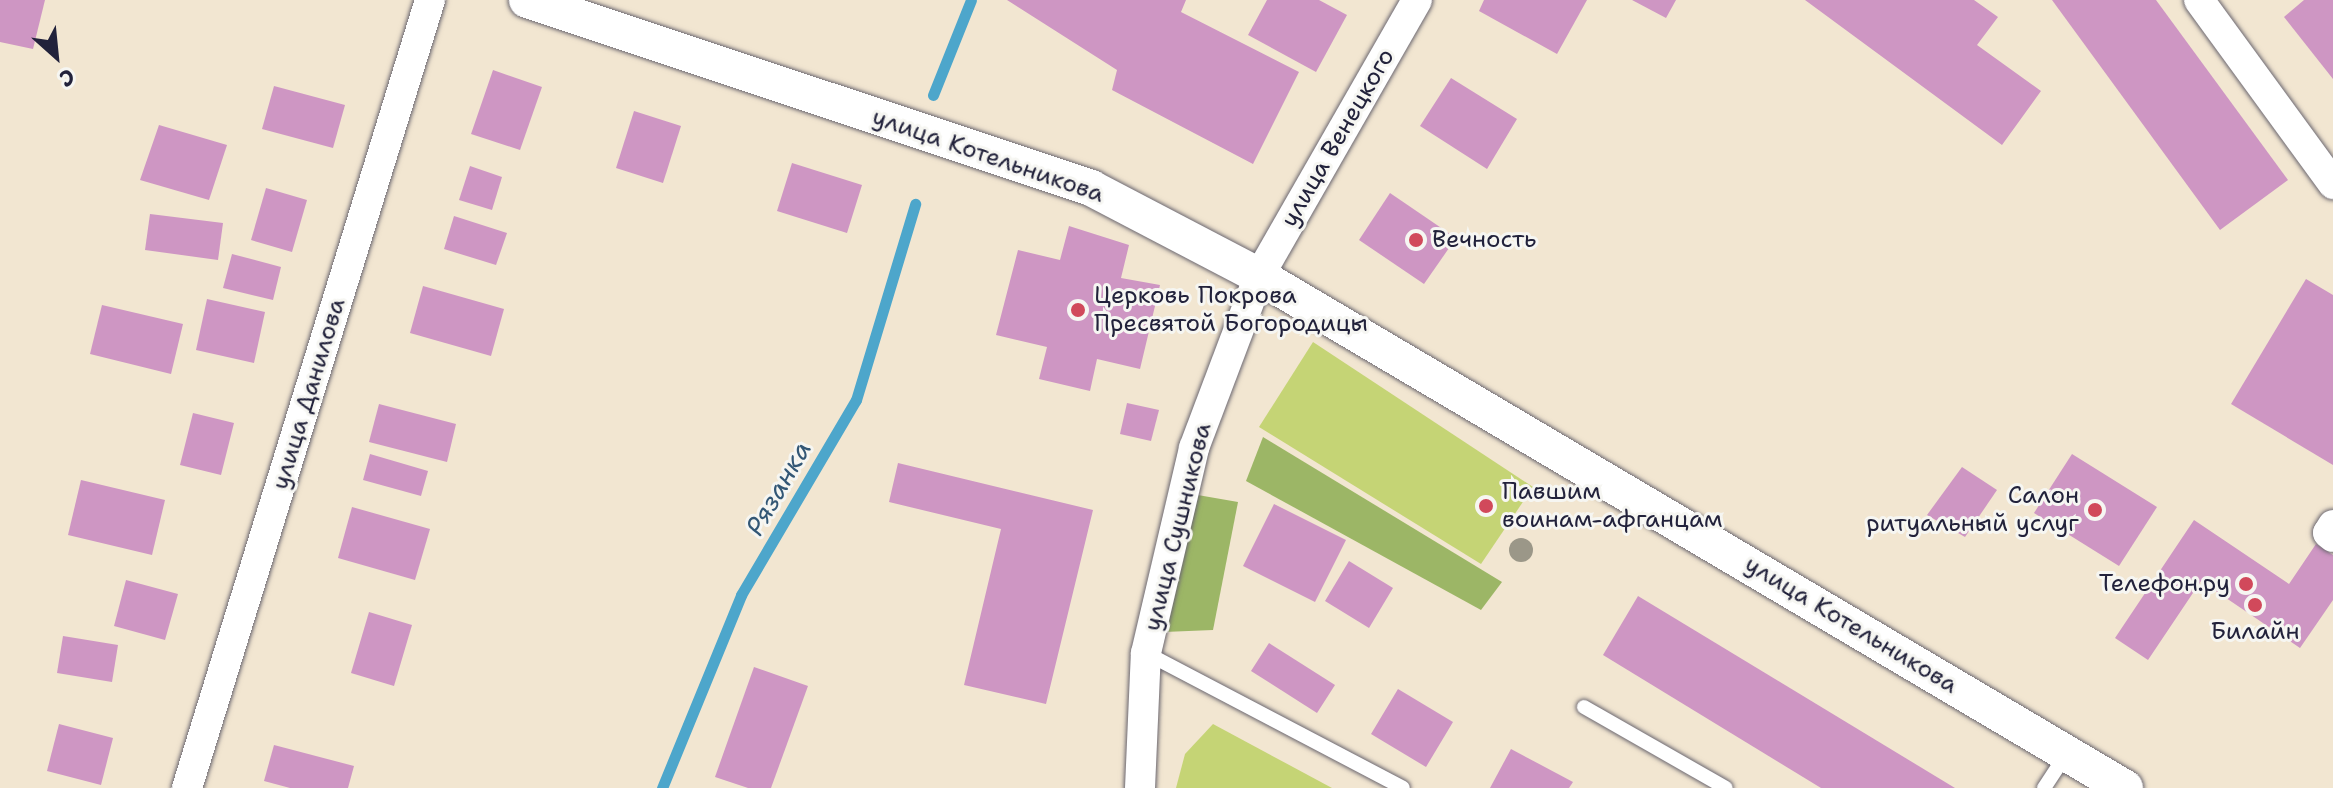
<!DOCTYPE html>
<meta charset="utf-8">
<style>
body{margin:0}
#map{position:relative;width:2333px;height:788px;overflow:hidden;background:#f2e6d1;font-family:"Shantell Sans",sans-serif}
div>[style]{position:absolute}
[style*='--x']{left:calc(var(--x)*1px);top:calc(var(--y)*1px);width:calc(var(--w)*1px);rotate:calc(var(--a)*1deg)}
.green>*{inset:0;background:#c5d475}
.forest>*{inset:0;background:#9cb666}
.stream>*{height:11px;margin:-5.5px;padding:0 5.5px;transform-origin:5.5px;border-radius:5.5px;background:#4da6cb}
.building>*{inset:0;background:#ce96c3}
.roads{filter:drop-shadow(0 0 2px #6b6770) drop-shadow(0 0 2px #6b6770)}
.service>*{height:14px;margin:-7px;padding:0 7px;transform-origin:7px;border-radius:7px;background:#fff}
.minor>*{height:30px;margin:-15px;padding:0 15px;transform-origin:15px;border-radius:15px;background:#fff}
.tertiary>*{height:36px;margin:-18px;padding:0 18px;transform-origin:18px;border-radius:18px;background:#fff}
.trees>*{width:24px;height:24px;margin:-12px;border-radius:50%;background:#9b9788}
.dots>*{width:22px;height:22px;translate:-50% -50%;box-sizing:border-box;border:4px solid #f6f6f2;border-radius:50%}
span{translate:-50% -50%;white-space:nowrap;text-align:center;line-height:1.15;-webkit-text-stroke:6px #f6f6f2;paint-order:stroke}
.street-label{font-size:24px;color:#22223b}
.poi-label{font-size:24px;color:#22223b}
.left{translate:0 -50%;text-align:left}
.right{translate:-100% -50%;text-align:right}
.water-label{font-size:26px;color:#335775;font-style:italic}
.north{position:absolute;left:16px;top:16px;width:80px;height:80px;-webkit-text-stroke:6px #f6f6f2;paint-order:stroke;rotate:153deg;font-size:22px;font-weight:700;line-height:32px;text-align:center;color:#22223b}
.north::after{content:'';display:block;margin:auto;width:28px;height:36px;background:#22223b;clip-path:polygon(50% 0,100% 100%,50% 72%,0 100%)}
</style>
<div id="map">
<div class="green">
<i style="clip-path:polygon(1313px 342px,1533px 487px,1481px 564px,1259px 427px)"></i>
<i style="clip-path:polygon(1213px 724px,1332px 788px,1176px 788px,1185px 754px)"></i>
</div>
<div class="forest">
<i style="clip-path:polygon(1263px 437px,1502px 582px,1481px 610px,1246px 481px)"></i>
<i style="clip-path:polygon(1192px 494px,1238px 502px,1213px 630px,1164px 632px)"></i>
</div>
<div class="stream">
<i style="--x:933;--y:95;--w:102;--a:-68.2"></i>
<i style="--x:662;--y:788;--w:209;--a:-67.7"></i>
<i style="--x:741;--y:595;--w:226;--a:-59.5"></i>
<i style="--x:856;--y:400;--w:205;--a:-73.2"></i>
</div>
<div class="building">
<i style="clip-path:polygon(0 0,45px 0,33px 49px,0 42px)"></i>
<i style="clip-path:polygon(1007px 0,1186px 0,1181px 12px,1299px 72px,1253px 164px,1112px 90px,1117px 70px)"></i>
<i style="clip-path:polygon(1267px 0,1319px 0,1347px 15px,1316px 72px,1248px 35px)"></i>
<i style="clip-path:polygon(1484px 0,1587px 0,1557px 54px,1479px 11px)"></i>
<i style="clip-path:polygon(1632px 0,1676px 0,1666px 18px)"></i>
<i style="clip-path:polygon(1805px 0,1974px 0,1998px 17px,1977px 45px,2041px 91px,2002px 145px)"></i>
<i style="clip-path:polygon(2052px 0,2156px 0,2288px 180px,2220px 230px)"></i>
<i style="clip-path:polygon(2304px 0,2333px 0,2333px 79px,2284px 17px)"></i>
<i style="clip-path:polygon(493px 70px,542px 87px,520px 150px,471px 134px)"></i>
<i style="clip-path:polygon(1451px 78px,1517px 119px,1487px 169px,1420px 126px)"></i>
<i style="clip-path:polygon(274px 86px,345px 105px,333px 148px,262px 129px)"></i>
<i style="clip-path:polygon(634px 111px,681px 126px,663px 183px,616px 168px)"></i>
<i style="clip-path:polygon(159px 125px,227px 145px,209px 200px,140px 180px)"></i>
<i style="clip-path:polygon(792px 163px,862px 185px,847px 233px,777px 211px)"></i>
<i style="clip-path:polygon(470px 166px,502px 177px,492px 210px,459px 200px)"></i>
<i style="clip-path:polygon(266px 188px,307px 200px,292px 252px,251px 240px)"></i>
<i style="clip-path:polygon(1390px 193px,1456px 238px,1424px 284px,1359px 240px)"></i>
<i style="clip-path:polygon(150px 214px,223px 223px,218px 260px,145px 250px)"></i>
<i style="clip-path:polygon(454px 216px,507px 233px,496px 265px,444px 249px)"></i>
<i style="clip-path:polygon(1069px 226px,1129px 245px,1121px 278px,1160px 285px,1140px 369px,1097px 359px,1090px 391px,1039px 379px,1047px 347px,996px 335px,1018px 250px,1060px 260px)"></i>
<i style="clip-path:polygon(232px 254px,281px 267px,273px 300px,223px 288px)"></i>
<i style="clip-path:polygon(2306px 279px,2333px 295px,2333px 465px,2231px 404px)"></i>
<i style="clip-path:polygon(423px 286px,504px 309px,491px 356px,410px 333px)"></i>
<i style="clip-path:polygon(207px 299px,265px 312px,254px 363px,196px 350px)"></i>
<i style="clip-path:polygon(102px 305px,183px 324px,171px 374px,90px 354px)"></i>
<i style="clip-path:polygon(1127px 403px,1159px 410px,1151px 441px,1120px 434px)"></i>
<i style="clip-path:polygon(379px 404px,456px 424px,447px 462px,369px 442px)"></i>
<i style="clip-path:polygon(193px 413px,234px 423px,221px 475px,180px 465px)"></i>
<i style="clip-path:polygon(370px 454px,428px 471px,421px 496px,363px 480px)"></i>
<i style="clip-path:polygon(2072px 454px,2157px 507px,2119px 566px,2034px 513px)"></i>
<i style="clip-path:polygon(898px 463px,1093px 510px,1046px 704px,964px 685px,1001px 529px,889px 502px)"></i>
<i style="clip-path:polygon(1962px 467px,1997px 490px,1965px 537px,1927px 515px)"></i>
<i style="clip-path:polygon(81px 480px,165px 500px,152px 555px,68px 535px)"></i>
<i style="clip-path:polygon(1274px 504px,1346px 540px,1315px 602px,1243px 566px)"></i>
<i style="clip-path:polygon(352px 507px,430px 529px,415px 580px,338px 558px)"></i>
<i style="clip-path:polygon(2194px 520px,2289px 584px,2316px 544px,2333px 555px,2333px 600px,2300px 648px,2201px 581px,2148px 660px,2115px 638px)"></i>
<i style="clip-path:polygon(1349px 561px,1393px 588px,1369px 628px,1325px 601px)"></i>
<i style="clip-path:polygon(126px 580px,178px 594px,165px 640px,114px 626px)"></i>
<i style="clip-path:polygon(1638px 596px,1955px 788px,1821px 788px,1603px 655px)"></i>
<i style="clip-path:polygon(369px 612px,412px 625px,394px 686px,351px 673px)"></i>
<i style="clip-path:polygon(63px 636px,118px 645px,112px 682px,57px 673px)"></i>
<i style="clip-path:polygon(1269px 643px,1335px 685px,1317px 713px,1251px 671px)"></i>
<i style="clip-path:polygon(754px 667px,808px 686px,771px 788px,748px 788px,715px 777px)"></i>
<i style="clip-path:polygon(1398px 689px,1453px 722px,1426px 767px,1371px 734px)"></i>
<i style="clip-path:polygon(59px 724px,113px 738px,101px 785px,47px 771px)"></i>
<i style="clip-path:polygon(274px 745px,354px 766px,348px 788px,290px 788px,264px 781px)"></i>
<i style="clip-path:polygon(1511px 749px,1573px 782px,1569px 788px,1490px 788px)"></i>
</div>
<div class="roads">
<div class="service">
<i style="--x:1146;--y:653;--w:290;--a:27.7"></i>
<i style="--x:1584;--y:707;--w:163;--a:29.7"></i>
<i style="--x:2044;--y:788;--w:42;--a:-56.7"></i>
</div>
<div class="minor">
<i style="--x:2199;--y:0;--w:228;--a:53.9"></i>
<i style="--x:2333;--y:525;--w:9;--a:122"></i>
<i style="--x:2328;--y:533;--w:6;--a:39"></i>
<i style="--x:187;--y:788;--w:825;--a:-72.86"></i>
<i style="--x:1140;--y:788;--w:135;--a:-87.5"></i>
<i style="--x:1146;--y:653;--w:211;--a:-76.8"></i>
<i style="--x:1194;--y:448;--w:184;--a:-69.3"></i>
<i style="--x:1259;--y:276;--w:318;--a:-60.2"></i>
</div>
<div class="tertiary">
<i style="--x:527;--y:0;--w:595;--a:18.43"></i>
<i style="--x:1091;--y:188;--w:190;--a:27.6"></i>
<i style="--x:1259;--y:276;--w:1006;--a:30.59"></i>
</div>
</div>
<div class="trees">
<i style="left:1521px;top:550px"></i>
</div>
<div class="dots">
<i style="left:1416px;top:240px;background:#d1495b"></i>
<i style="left:1078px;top:310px;background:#d1495b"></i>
<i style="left:1486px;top:506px;background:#d1495b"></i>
<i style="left:2095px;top:510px;background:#d1495b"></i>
<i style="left:2246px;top:584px;background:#d1495b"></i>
<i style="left:2255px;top:605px;background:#d1495b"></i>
</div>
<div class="street-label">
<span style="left:1338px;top:138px;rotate:-60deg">улица Венецкого</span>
<span style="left:988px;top:156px;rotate:19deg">улица Котельникова</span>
<span style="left:309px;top:394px;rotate:-73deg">улица Данилова</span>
<span style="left:1178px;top:527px;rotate:-76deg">улица Сушникова</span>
<span style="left:1851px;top:625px;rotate:31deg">улица Котельникова</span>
</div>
<div class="poi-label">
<span class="left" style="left:1432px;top:240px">Вечность</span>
<span class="left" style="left:1094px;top:310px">Церковь Покрова<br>Пресвятой Богородицы</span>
<span class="left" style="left:1502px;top:506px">Павшим<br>воинам-афганцам</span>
<span class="right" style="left:2079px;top:510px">Салон<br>ритуальный услуг</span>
<span class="right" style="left:2230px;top:584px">Телефон.ру</span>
<span style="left:2255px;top:632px">Билайн</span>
</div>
<div class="water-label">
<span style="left:778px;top:488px;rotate:-60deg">Рязанка</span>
</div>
<div class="north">С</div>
</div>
